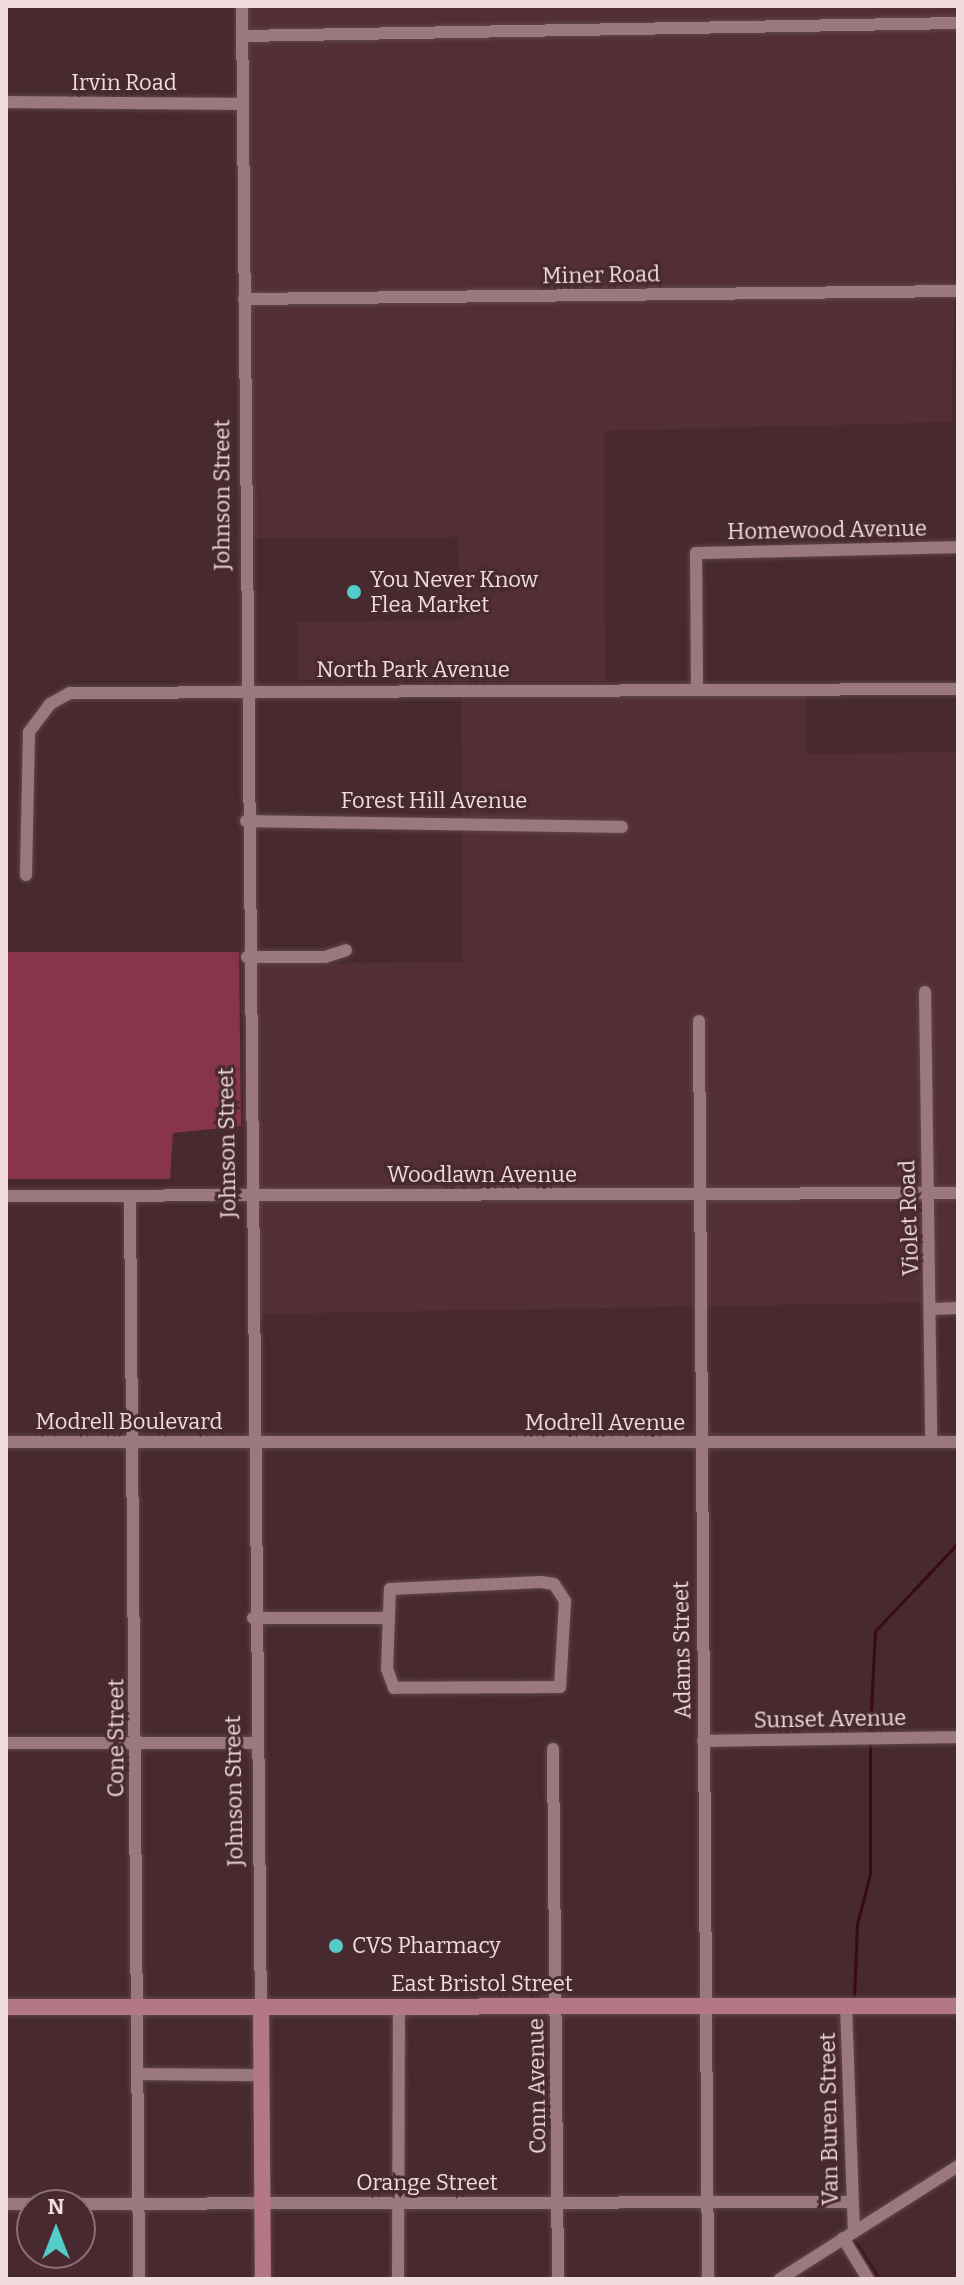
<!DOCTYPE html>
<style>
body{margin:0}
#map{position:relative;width:964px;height:2285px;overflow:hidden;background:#47292f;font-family:Bitter,serif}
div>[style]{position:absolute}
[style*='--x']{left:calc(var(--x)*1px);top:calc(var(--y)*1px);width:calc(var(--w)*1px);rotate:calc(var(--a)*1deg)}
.built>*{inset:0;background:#542e37}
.green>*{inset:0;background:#88344c}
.stream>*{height:3px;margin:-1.5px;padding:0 1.5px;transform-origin:1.5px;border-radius:1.5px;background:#3a0919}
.roads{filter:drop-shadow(0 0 2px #5f464b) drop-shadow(0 0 2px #5f464b)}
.minor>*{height:12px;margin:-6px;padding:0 6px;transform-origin:6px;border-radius:6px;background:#9b777e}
.major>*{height:16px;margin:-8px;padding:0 8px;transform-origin:8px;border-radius:8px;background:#b47785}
.dots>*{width:22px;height:22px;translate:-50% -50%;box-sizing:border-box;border:4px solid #47292f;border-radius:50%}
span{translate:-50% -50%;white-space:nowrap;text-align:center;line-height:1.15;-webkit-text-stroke:6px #47292f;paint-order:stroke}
.street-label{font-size:22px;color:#f0dcdf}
.poi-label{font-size:22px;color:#f0dcdf}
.left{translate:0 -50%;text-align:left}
.frame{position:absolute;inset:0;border:8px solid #f0dcdf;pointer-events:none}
.north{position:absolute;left:16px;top:2189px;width:80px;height:80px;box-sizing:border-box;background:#47292f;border:2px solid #8b7175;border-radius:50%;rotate:0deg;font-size:22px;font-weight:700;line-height:32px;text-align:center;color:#f0dcdf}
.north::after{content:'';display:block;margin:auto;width:28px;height:36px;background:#54cdc9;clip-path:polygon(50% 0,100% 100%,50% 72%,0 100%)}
</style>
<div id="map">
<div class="built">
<i style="clip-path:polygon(248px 6px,958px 6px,952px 422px,604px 431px,605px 681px,298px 680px,298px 622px,461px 620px,458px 537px,250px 539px)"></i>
<i style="clip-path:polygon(806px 695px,806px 754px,958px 752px,958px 1302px,258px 1314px,255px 964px,463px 962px,461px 696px)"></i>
</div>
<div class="green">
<i style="clip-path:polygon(6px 952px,239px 952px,241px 1126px,173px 1133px,170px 1179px,6px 1179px)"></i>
</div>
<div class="stream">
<i style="--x:870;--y:1730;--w:99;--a:-87.1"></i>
<i style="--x:875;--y:1631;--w:121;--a:-46.7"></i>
<i style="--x:854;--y:1999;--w:75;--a:-87.7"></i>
<i style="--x:857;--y:1924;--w:52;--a:-75.4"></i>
<i style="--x:870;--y:1874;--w:130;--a:-90"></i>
<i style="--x:853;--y:2238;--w:49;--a:57.6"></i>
</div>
<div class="roads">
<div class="minor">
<i style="--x:242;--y:6;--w:2001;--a:89.46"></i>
<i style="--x:242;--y:36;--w:716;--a:-1.04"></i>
<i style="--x:6;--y:102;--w:237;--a:0.5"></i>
<i style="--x:244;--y:299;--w:714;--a:-0.64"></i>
<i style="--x:697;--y:689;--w:136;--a:-90.4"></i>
<i style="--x:696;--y:553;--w:262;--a:-1.3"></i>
<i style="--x:246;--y:821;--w:376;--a:0.9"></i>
<i style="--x:26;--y:875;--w:143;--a:-88.8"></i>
<i style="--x:29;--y:732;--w:35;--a:-53"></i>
<i style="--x:50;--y:704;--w:23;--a:-29"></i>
<i style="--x:70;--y:693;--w:888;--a:-0.26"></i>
<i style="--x:247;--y:957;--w:78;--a:0"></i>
<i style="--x:325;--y:957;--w:22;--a:-18"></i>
<i style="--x:925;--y:992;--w:450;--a:89.2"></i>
<i style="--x:699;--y:1021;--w:1258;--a:89.59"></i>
<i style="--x:6;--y:1196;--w:952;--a:-0.18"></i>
<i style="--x:130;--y:1197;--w:1082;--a:89.52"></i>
<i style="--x:931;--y:1309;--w:27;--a:-2"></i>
<i style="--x:6;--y:1442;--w:952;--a:0"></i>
<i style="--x:541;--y:1582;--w:13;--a:9"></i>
<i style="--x:554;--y:1584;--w:20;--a:57"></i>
<i style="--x:565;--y:1601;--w:86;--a:93.3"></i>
<i style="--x:560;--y:1687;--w:166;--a:179.7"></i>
<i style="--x:394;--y:1688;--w:20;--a:-110"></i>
<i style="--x:387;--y:1669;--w:80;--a:-87.9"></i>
<i style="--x:390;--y:1589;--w:151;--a:-2.7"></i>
<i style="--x:253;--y:1618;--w:134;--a:0"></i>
<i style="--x:703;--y:1741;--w:255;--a:-0.9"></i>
<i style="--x:6;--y:1743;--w:248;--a:0"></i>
<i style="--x:553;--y:1749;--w:530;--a:89.46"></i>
<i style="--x:846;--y:2005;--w:227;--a:88"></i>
<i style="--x:138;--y:2074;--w:123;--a:0.5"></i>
<i style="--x:6;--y:2204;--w:842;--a:-0.14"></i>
<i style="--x:843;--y:2238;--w:48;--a:58.6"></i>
<i style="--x:398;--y:2279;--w:273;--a:-89.8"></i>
<i style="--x:780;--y:2279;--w:211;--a:-32.4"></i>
</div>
<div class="major">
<i style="--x:6;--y:2007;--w:952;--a:-0.06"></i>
<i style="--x:261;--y:2007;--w:272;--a:89.6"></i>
</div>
</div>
<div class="dots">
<i style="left:354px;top:592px;background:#54cdc9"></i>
<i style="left:336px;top:1946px;background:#54cdc9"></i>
</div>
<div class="street-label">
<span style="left:124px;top:83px">Irvin Road</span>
<span style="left:601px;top:275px;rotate:-1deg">Miner Road</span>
<span style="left:222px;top:495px;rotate:-90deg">Johnson Street</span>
<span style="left:827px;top:530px;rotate:-1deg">Homewood Avenue</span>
<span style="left:413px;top:670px">North Park Avenue</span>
<span style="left:434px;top:801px">Forest Hill Avenue</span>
<span style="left:227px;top:1143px;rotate:-91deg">Johnson Street</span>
<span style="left:482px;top:1175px">Woodlawn Avenue</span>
<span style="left:909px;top:1218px;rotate:-92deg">Violet Road</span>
<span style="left:129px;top:1422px">Modrell Boulevard</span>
<span style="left:605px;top:1423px">Modrell Avenue</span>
<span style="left:682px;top:1650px;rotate:-91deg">Adams Street</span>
<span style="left:830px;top:1719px;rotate:-1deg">Sunset Avenue</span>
<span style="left:116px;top:1738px;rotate:-90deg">Cone Street</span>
<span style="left:234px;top:1791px;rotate:-91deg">Johnson Street</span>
<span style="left:482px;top:1984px">East Bristol Street</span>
<span style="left:537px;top:2086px;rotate:-91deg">Conn Avenue</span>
<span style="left:829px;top:2119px;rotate:-91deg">Van Buren Street</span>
<span style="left:427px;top:2183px">Orange Street</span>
</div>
<div class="poi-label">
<span class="left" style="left:370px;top:592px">You Never Know<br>Flea Market</span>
<span class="left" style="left:352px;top:1946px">CVS Pharmacy</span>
</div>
<div class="frame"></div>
<div class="north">N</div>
</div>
